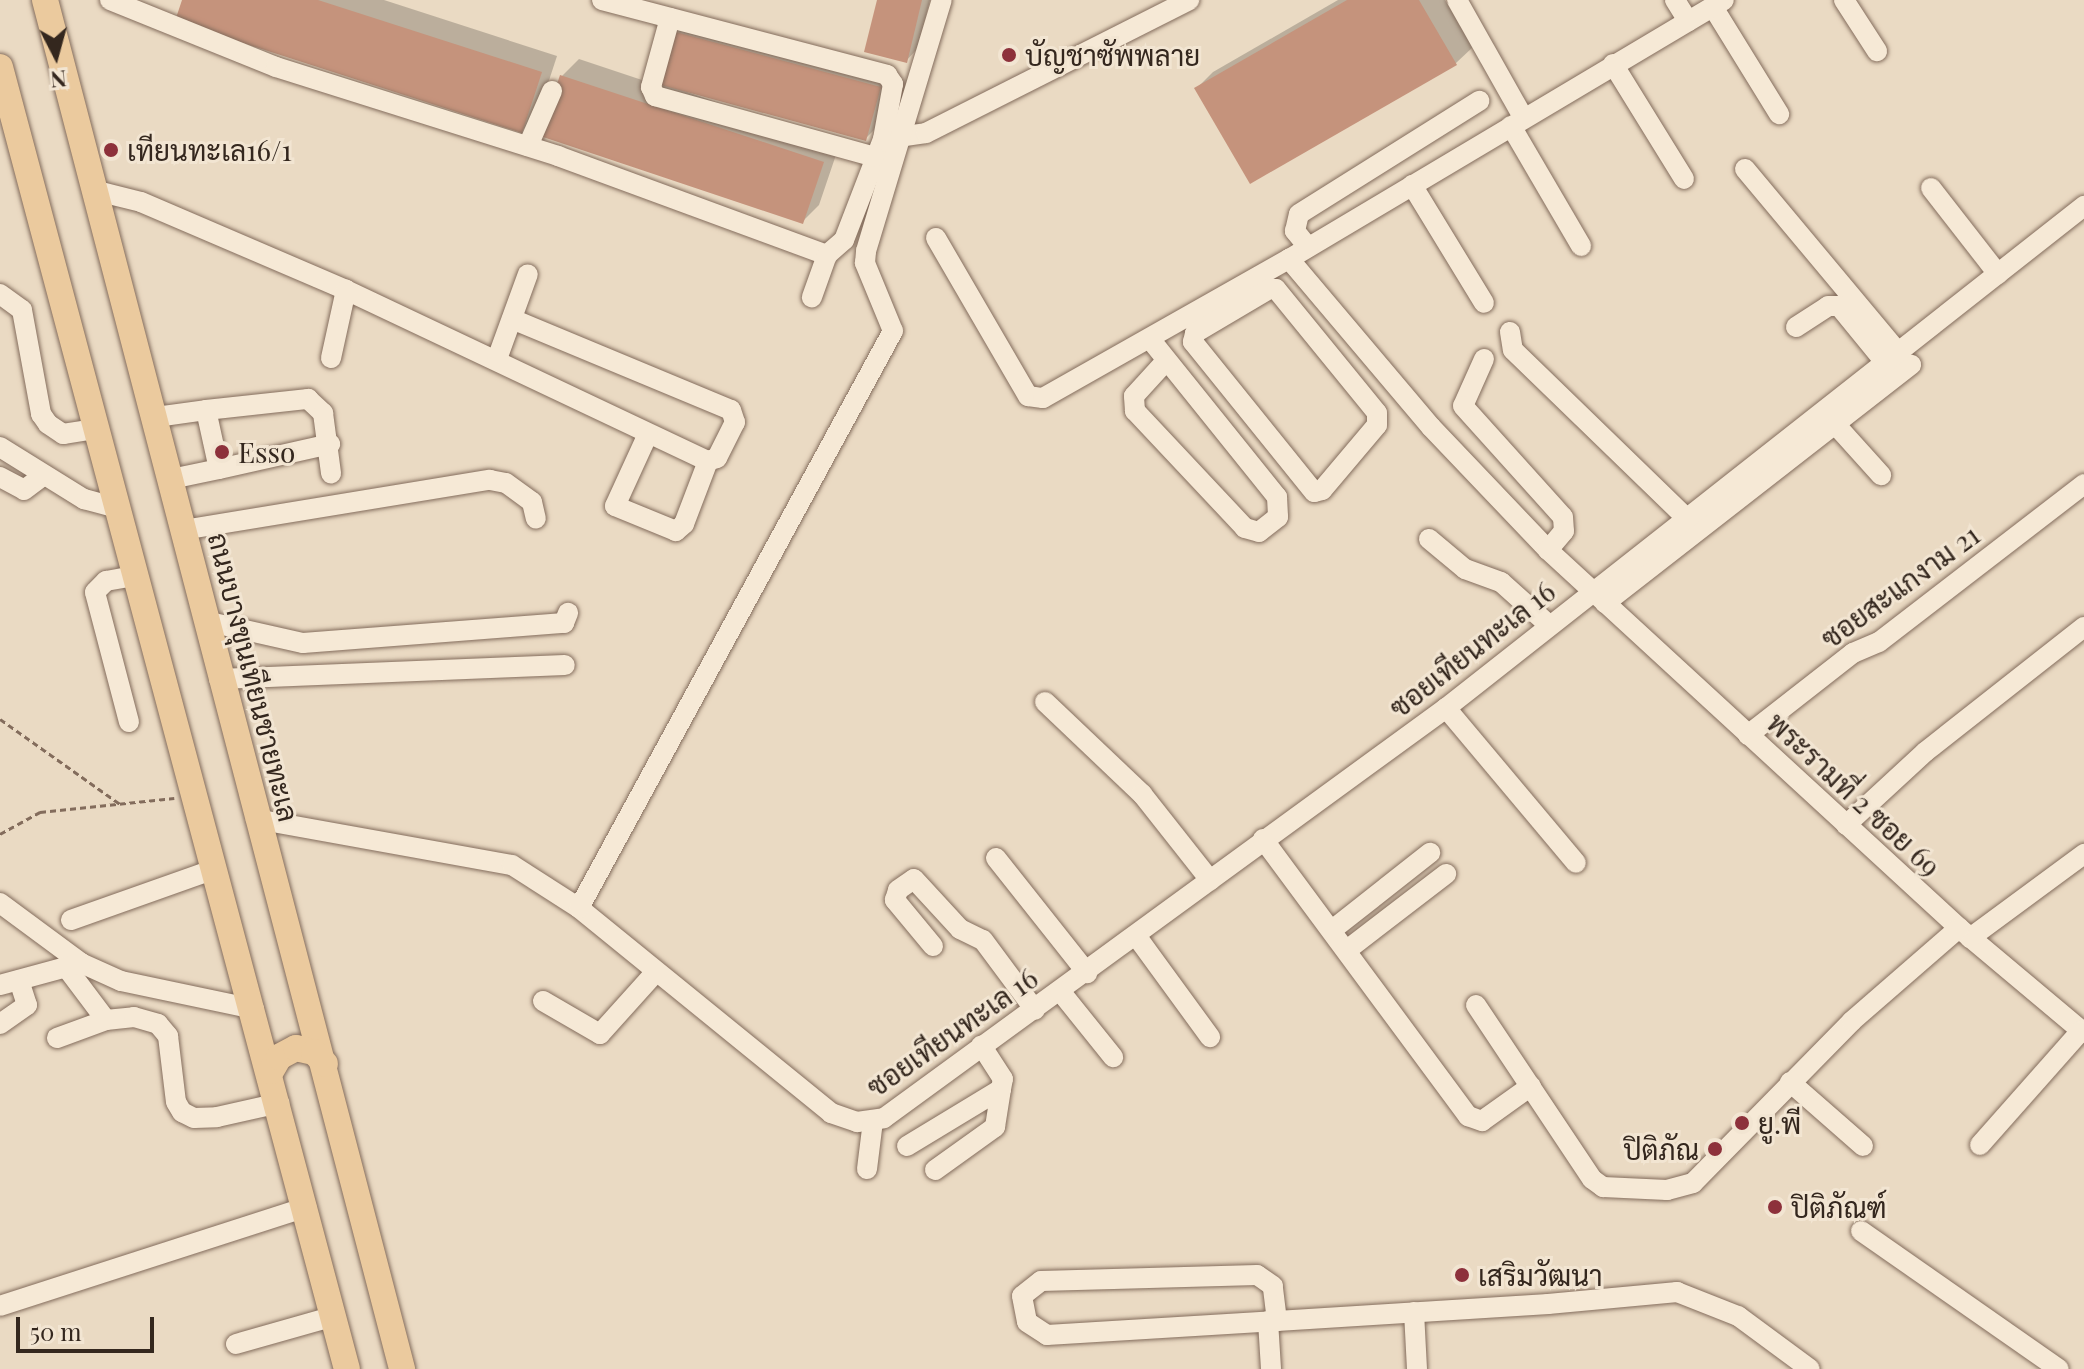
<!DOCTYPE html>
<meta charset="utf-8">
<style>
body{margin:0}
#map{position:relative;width:2084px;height:1369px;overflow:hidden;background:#eadac3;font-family:"Playfair Display",Sarabun,serif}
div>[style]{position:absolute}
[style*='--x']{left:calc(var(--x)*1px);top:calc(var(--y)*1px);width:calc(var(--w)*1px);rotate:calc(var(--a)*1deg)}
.shadow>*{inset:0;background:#0003}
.building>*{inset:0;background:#c5937c}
.path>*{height:3px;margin-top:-1.5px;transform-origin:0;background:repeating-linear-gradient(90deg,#836c5c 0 6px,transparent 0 10px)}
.roads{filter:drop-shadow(0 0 2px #836c5c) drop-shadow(0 0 2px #836c5c)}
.minor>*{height:20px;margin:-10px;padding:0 10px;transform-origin:10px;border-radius:10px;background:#f6e9d6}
.major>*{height:26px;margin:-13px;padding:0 13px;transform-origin:13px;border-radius:13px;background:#ebca9e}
.dots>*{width:22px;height:22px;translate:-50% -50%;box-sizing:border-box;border:4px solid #f2e5d2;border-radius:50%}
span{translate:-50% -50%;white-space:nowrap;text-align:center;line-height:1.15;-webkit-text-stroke:6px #f2e5d2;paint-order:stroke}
.poi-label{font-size:28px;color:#34271e}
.left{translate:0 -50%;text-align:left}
.right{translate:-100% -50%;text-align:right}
.street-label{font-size:28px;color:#34271e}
.north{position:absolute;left:16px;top:16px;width:80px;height:80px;-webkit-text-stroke:6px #f2e5d2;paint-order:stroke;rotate:174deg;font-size:22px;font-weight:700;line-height:32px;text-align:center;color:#34271e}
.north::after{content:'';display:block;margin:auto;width:28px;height:36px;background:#34271e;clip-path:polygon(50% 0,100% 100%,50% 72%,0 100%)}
.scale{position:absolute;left:16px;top:1317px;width:138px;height:36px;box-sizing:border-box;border:4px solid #34271e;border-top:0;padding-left:10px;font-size:24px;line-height:28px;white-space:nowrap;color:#34271e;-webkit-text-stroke:6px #f2e5d2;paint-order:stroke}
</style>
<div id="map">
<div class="shadow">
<i style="clip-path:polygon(184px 0,384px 0,557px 56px,538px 114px,522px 131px)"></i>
<i style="clip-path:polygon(879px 0,930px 0,918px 48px,906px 61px)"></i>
<i style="clip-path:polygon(1338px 0,1445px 0,1473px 47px,1456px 63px,1251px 182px,1196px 89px,1213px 72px)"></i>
<i style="clip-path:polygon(694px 16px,896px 70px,882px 122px,865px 139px,668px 85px,839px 146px,819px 205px,803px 221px,562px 76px,579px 59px,663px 87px,678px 33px)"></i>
</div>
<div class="building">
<i style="clip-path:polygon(182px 0,318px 0,542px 72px,522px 133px,175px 21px)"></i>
<i style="clip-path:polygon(877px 0,922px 0,907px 63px,864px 52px)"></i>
<i style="clip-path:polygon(1347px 0,1419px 0,1457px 65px,1250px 184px,1194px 88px)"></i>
<i style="clip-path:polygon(676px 32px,881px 87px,866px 141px,661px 85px)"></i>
<i style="clip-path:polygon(560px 75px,824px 162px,803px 224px,540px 136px)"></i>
</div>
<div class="path">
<i style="--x:0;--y:719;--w:147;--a:35.3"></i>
<i style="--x:0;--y:834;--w:46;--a:-28.8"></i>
<i style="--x:40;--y:812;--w:135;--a:-6"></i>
</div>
<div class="roads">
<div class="minor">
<i style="--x:110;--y:0;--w:179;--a:22"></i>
<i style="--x:276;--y:67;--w:296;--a:17.5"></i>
<i style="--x:558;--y:156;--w:287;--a:20.2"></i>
<i style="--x:602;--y:0;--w:295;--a:14.7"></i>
<i style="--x:887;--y:75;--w:11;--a:56"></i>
<i style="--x:893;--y:84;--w:56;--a:100.3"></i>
<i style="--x:883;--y:139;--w:108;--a:111.1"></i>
<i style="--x:844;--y:240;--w:23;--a:139"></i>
<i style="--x:827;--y:255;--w:45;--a:109.7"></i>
<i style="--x:1457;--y:0;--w:134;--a:60.6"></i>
<i style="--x:1675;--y:0;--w:25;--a:58"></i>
<i style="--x:1844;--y:0;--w:61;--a:57.1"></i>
<i style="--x:1713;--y:7;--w:126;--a:58.3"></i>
<i style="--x:670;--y:18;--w:72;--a:105.4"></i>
<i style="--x:651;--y:87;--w:10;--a:66"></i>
<i style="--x:655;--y:96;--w:228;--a:15.5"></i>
<i style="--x:1613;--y:64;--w:135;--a:58.3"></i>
<i style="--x:1511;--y:126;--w:139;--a:59.7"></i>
<i style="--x:905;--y:136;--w:21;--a:-8"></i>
<i style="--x:926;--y:133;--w:295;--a:-26.8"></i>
<i style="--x:528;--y:146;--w:60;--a:-66.4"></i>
<i style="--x:1745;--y:169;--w:237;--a:50.1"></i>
<i style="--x:1412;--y:185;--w:138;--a:58.6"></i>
<i style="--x:1931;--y:188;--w:109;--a:52.1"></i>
<i style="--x:97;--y:191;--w:45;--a:14"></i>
<i style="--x:141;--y:202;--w:223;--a:23.2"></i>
<i style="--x:346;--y:290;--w:400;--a:25.3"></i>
<i style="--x:936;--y:238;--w:183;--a:59.8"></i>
<i style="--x:1028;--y:396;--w:15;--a:8"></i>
<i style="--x:1043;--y:398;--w:283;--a:-29.5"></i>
<i style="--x:1289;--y:259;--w:506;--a:-30.77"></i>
<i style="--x:1308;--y:247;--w:21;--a:-129"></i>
<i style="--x:1295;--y:231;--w:17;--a:-77"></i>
<i style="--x:1299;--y:214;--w:213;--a:-32.1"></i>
<i style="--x:1289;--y:259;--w:220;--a:49.8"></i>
<i style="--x:1431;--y:427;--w:170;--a:46.4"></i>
<i style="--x:1548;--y:550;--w:558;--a:42.6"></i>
<i style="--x:1959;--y:928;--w:163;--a:40"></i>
<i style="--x:1269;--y:289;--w:7;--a:0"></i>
<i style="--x:1276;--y:289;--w:160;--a:50.8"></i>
<i style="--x:1377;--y:413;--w:12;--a:90"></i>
<i style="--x:1377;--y:425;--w:85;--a:130.2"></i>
<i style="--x:1322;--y:490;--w:8;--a:166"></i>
<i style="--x:1314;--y:492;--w:193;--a:-128.9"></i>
<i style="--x:1193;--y:342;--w:9;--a:-77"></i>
<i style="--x:1195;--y:333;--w:86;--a:-30.7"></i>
<i style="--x:0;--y:294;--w:27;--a:36"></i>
<i style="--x:22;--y:310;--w:106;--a:79.6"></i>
<i style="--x:41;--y:414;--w:12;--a:55"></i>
<i style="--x:48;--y:424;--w:18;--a:34"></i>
<i style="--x:63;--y:434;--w:33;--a:-9"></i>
<i style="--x:512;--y:319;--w:237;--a:22.6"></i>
<i style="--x:731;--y:410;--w:13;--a:72"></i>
<i style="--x:735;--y:422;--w:40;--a:116.6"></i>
<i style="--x:717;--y:458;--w:9;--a:162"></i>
<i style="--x:708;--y:461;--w:67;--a:110.9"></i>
<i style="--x:684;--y:524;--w:11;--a:139"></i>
<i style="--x:676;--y:531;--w:66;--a:-157.7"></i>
<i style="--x:615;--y:506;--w:79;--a:-65.4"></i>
<i style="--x:1796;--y:327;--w:38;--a:-33"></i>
<i style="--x:1828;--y:306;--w:11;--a:0"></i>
<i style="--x:1839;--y:306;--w:71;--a:50.7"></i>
<i style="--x:1510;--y:332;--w:18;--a:81"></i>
<i style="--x:1513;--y:350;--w:238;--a:44.1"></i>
<i style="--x:1150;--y:339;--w:203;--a:51.2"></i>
<i style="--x:1277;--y:497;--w:20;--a:87"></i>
<i style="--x:1278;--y:517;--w:24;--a:142"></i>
<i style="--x:1259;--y:532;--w:15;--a:-164"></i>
<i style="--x:1245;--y:528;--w:161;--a:-133.2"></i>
<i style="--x:1135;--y:411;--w:15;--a:-94"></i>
<i style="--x:1134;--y:396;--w:46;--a:-47.6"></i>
<i style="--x:331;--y:358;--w:70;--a:-77.6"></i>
<i style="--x:497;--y:359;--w:90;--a:-70"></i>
<i style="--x:1484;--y:359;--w:51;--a:114.1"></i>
<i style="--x:1463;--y:406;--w:149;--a:48"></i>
<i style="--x:1563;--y:517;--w:14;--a:86"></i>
<i style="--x:1564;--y:531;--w:25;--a:130"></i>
<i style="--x:206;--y:410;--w:103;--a:-6.2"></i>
<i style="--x:308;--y:399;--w:21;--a:43"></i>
<i style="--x:323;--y:413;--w:61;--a:82.4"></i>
<i style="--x:156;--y:417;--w:50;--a:-8"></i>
<i style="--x:206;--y:410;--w:60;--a:77.6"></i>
<i style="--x:219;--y:469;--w:49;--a:168.2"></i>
<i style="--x:1835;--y:424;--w:69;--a:48"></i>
<i style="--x:0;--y:447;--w:99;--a:31.8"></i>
<i style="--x:84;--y:499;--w:34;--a:15"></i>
<i style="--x:219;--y:469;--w:114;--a:-12.7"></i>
<i style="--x:0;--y:477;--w:27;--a:28"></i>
<i style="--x:24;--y:490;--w:25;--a:-37"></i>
<i style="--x:183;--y:530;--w:311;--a:-9.3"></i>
<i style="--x:490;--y:480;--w:16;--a:11"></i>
<i style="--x:506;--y:483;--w:32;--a:36"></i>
<i style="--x:532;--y:502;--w:17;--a:77"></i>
<i style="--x:1429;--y:539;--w:47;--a:39.8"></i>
<i style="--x:1465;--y:569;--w:38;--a:20"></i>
<i style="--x:1501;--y:582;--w:64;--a:41.9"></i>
<i style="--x:1605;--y:603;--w:388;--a:-37.9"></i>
<i style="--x:205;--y:621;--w:100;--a:12.7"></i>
<i style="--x:303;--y:643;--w:262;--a:-4.4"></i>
<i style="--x:564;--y:623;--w:11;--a:-68"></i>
<i style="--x:219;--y:679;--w:346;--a:-2.3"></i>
<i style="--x:1045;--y:702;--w:134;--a:43.5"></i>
<i style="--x:1142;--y:794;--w:110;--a:51.7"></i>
<i style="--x:1446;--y:708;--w:202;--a:50"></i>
<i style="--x:129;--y:722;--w:134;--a:-104.7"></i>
<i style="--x:95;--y:592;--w:16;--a:-45"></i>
<i style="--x:106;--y:581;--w:29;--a:-10"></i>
<i style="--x:1748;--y:735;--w:133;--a:-38"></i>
<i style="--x:1853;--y:653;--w:28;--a:-23"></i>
<i style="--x:1879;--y:642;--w:259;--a:-37.6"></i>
<i style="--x:256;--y:819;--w:260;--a:10.2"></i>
<i style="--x:512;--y:865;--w:80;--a:32.7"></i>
<i style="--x:579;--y:908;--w:325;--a:39.1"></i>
<i style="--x:831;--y:1113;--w:28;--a:19"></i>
<i style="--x:857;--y:1122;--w:27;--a:-8"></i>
<i style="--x:884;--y:1118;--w:696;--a:-36.11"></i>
<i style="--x:1446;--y:708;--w:812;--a:-38.2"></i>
<i style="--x:1846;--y:825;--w:108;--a:-42.7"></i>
<i style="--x:1925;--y:752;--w:202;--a:-38.2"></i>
<i style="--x:1263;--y:839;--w:345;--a:53.5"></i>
<i style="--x:1468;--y:1116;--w:15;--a:20"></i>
<i style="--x:1482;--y:1121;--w:60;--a:-35.5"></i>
<i style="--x:996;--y:858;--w:147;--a:51.6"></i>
<i style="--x:0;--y:903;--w:101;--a:36.5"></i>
<i style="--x:81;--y:963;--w:44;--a:24.2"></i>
<i style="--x:121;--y:981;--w:136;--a:11.9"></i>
<i style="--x:579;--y:908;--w:657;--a:-61.45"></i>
<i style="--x:893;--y:331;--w:74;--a:-112.4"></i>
<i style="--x:865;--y:263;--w:12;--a:-85"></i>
<i style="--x:866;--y:251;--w:262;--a:-73.2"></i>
<i style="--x:71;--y:920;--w:153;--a:-19.5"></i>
<i style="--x:1332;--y:930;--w:125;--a:-38.2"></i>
<i style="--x:1137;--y:937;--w:124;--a:53.9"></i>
<i style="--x:1970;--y:938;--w:142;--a:-36.4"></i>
<i style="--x:933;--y:946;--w:60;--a:-129.6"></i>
<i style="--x:895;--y:900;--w:10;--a:-73"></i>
<i style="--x:898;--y:890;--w:19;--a:-35"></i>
<i style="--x:914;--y:879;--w:68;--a:47.4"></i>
<i style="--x:960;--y:929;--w:25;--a:26"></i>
<i style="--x:983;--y:940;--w:87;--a:53.4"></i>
<i style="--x:1347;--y:950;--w:125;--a:-37.5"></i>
<i style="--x:66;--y:967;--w:66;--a:53"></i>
<i style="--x:0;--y:985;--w:84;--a:-15.2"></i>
<i style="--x:1060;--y:991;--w:85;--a:51.2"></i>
<i style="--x:543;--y:1001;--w:66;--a:30.1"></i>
<i style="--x:600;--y:1034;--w:82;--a:-48"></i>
<i style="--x:1476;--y:1005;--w:209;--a:56.3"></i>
<i style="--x:1592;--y:1179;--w:14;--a:36"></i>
<i style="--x:1603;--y:1187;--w:64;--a:2.7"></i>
<i style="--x:1667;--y:1190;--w:27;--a:-15"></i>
<i style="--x:1693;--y:1183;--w:227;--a:-45.5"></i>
<i style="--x:1852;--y:1021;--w:142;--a:-41"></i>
<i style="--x:0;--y:1024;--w:33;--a:-35"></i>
<i style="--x:27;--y:1005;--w:26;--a:-108"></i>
<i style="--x:57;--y:1038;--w:52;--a:-20.2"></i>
<i style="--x:106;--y:1020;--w:28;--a:-6"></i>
<i style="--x:134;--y:1017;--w:25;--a:16"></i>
<i style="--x:158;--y:1024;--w:16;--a:50"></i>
<i style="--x:168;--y:1036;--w:66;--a:83.1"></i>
<i style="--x:176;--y:1102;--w:12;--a:59"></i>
<i style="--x:182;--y:1112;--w:13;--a:27"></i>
<i style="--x:194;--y:1118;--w:23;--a:-2"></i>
<i style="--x:217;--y:1117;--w:64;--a:-12.7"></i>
<i style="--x:1790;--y:1082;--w:97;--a:41.2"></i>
<i style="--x:1980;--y:1145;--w:152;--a:-48.5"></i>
<i style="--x:907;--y:1146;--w:110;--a:-31.2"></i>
<i style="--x:1001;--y:1089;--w:10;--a:-79"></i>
<i style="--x:1003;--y:1079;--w:40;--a:-122.9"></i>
<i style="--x:867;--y:1169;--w:48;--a:-82.9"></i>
<i style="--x:935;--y:1170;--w:74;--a:-35.6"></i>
<i style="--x:995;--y:1127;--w:38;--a:-81"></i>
<i style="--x:1861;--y:1231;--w:241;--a:34.9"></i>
<i style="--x:0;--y:1306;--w:322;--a:-17.9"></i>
<i style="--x:1414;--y:1312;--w:57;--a:87"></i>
<i style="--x:1268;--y:1321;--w:48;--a:86.4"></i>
<i style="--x:1277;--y:1321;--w:35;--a:-97"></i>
<i style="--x:1273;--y:1286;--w:19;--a:-145"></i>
<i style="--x:1257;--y:1275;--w:216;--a:178.4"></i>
<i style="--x:1041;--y:1281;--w:24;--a:142"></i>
<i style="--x:1022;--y:1296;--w:26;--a:79"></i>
<i style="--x:1027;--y:1322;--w:24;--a:33"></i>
<i style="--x:1047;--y:1335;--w:230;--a:-3.5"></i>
<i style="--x:1277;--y:1321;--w:272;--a:-3.6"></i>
<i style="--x:1548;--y:1304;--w:130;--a:-5.3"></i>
<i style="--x:1677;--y:1292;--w:66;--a:21.5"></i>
<i style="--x:1738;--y:1316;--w:89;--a:36.4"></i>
<i style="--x:236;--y:1344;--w:102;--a:-15.9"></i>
</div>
<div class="major">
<i style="--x:45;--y:0;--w:1415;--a:75.38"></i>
<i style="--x:0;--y:67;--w:1347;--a:75.08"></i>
<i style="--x:271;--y:1071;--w:16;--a:-60"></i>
<i style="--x:279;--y:1057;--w:19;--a:-28"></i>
<i style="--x:296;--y:1048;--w:18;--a:13"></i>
<i style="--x:314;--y:1052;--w:16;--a:47"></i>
</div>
</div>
<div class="dots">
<i style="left:1009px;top:55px;background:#8d313b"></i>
<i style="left:111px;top:150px;background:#8d313b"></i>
<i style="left:222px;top:452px;background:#8d313b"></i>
<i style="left:1742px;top:1123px;background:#8d313b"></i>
<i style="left:1715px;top:1149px;background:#8d313b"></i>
<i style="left:1775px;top:1207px;background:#8d313b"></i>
<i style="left:1462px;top:1275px;background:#8d313b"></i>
</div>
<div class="poi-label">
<span class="left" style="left:1025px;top:55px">บัญชาซัพพลาย</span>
<span class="left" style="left:127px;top:150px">เทียนทะเล16/1</span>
<span class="left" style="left:238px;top:452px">Esso</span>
<span class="left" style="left:1758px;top:1123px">ยู.พี</span>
<span class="right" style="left:1699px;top:1149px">ปิติภัณ</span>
<span class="left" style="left:1791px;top:1207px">ปิติภัณฑ์</span>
<span class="left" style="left:1478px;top:1275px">เสริมวัฒนา</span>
</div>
<div class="street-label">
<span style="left:1900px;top:586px;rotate:-36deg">ซอยสะแกงาม 21</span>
<span style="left:1472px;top:649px;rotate:-38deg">ซอยเทียนทะเล 16</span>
<span style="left:254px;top:677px;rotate:76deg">ถนนบางขุนเทียนชายทะเล</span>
<span style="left:1854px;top:794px;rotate:43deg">พระรามที่ 2 ซอย 69</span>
<span style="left:952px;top:1032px;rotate:-35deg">ซอยเทียนทะเล 16</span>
</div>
<div class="north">N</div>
<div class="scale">50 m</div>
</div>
